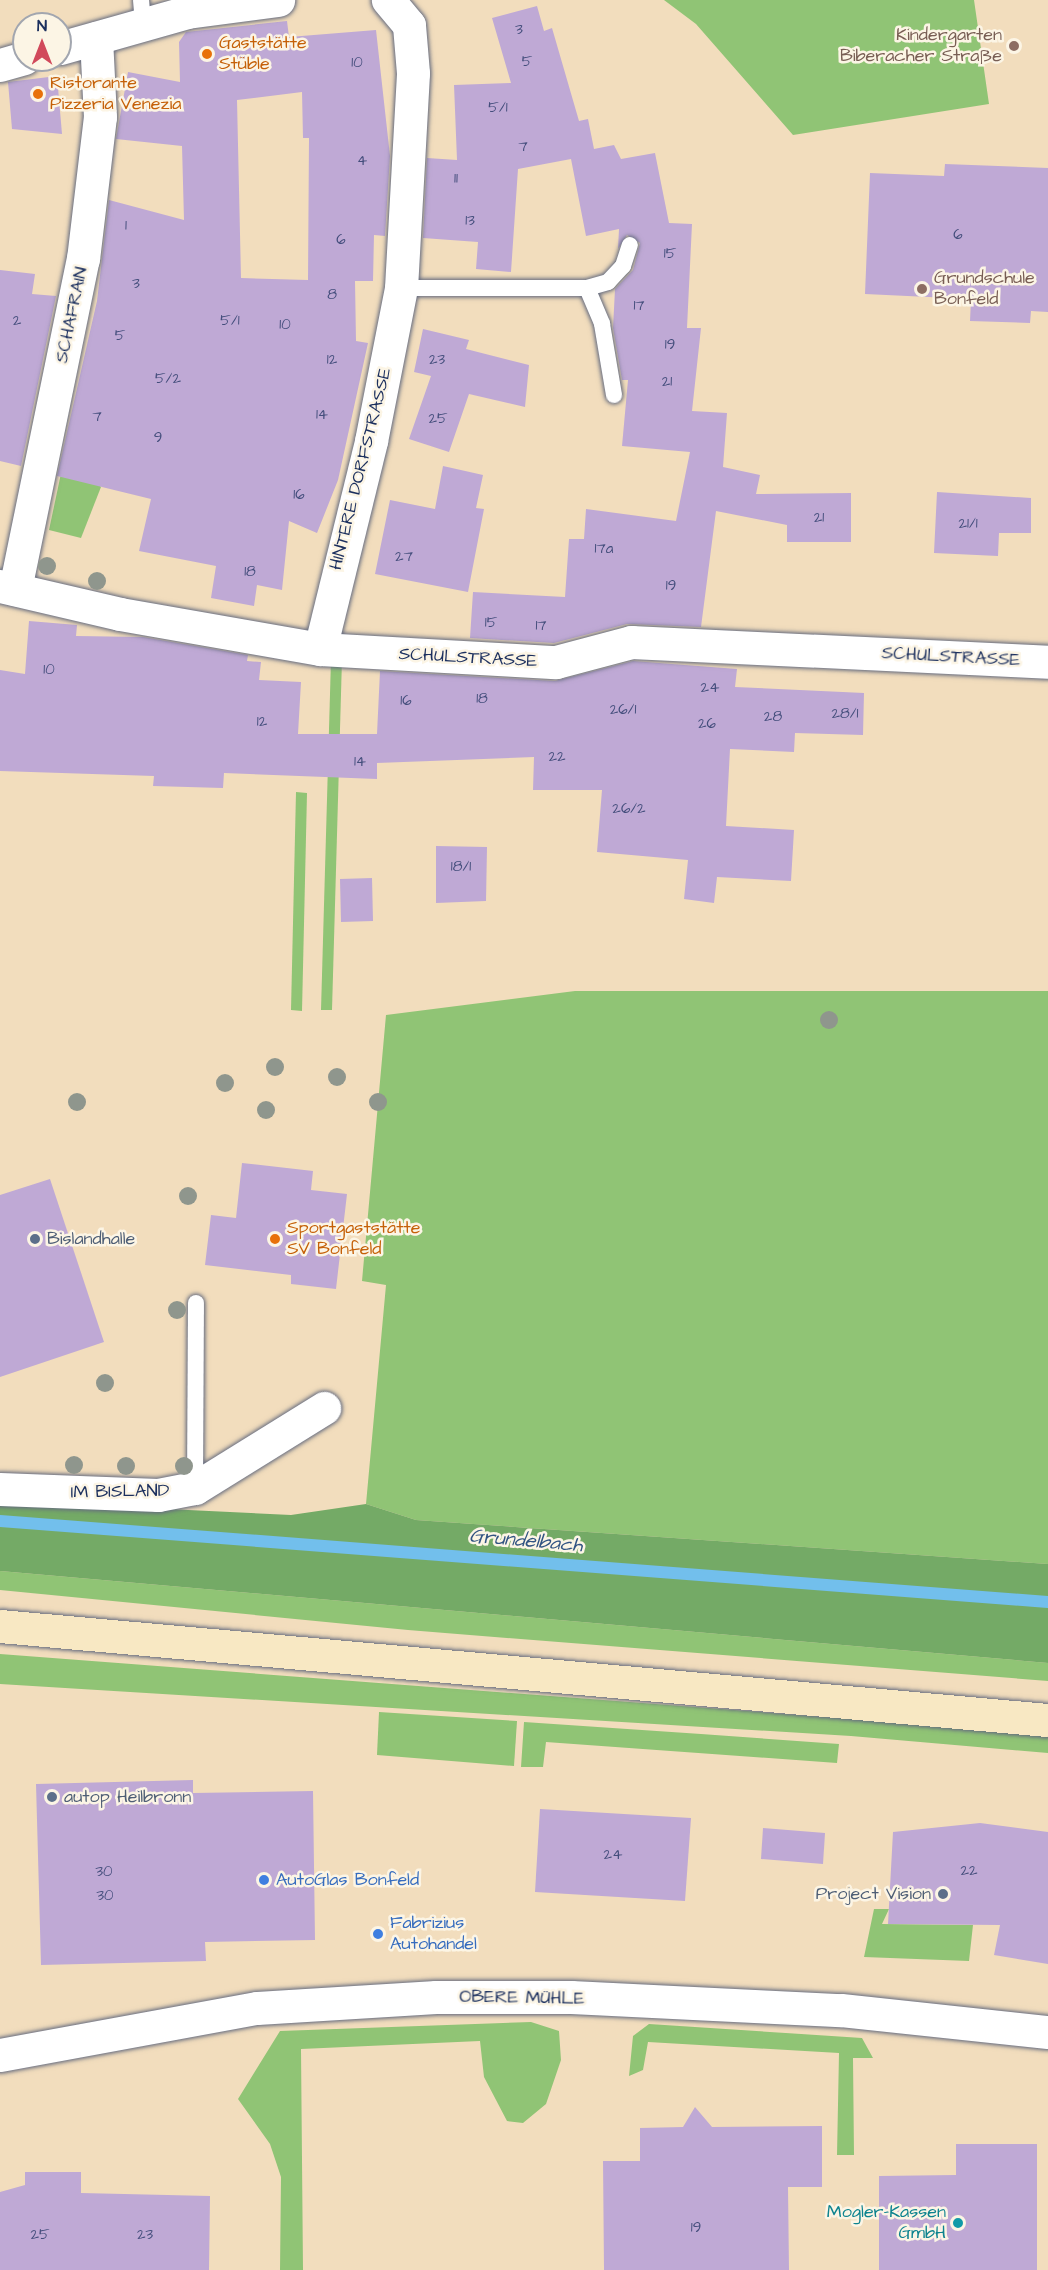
<!DOCTYPE html>
<meta charset="utf-8">
<style>
body{margin:0}
#map{position:relative;width:1048px;height:2270px;overflow:hidden;background:#f2ddbd;font-family:"Architects Daughter",sans-serif}
div>[style]{position:absolute}
[style*='--x']{left:calc(var(--x)*1px);top:calc(var(--y)*1px);width:calc(var(--w)*1px);rotate:calc(var(--a)*1deg)}
.green>*{inset:0;background:#90c475}
.forest>*{inset:0;background:#74aa66}
.stream>*{height:12px;margin:-6px;padding:0 6px;transform-origin:6px;border-radius:6px;background:#72bfec}
.building>*{inset:0;background:#bfa9d5}
.roads{filter:drop-shadow(0 0 2px #666c7f) drop-shadow(0 0 2px #666c7f)}
.lane>*{height:16px;margin:-8px;padding:0 8px;transform-origin:8px;border-radius:8px;background:#fff}
.street>*{height:33px;margin:-16.5px;padding:0 16.5px;transform-origin:16.5px;border-radius:16.5px;background:#fff}
.secondary>*{height:33px;margin:-16.5px;padding:0 16.5px;transform-origin:16.5px;border-radius:16.5px;background:#f8e8c3}
.trees>*{width:18px;height:18px;margin:-9px;border-radius:50%;background:#8f968d}
.dots>*{width:16px;height:16px;translate:-50% -50%;box-sizing:border-box;border:3px solid #fcf5e5;border-radius:50%}
span{translate:-50% -50%;white-space:nowrap;text-align:center;line-height:1.15;-webkit-text-stroke:5px #fcf5e5;paint-order:stroke}
.number-label{font-size:15px;color:#444e7c}
.number-label span{-webkit-text-stroke-width:0}
.education-label{font-size:18px;color:#785e54}
.right{translate:-100% -50%;text-align:right}
.left{translate:0 -50%;text-align:left}
.food-label{font-size:18px;color:#c56008}
.street-label{font-size:18px;color:#1b2f5e}
.service-label{font-size:18px;color:#4e5e75}
.shop-label{font-size:18px;color:#366cbe}
.culture-label{font-size:18px;color:#0d838f}
.water-label{font-size:20px;color:#315382;font-style:italic}
.north{position:absolute;left:12px;top:12px;width:60px;height:60px;box-sizing:border-box;background:#fcf5e5;border:2px solid #a2a6af;border-radius:50%;rotate:0deg;font-size:16px;font-weight:700;line-height:24px;text-align:center;color:#1b2f5e}
.north::after{content:'';display:block;margin:auto;width:21px;height:27px;background:#d1495b;clip-path:polygon(50% 0,100% 100%,50% 72%,0 100%)}
</style>
<div id="map">
<div class="green">
<i style="clip-path:polygon(664px 0,974px 0,989px 104px,793px 135px,696px 24px)"></i>
<i style="clip-path:polygon(67px 445px,101px 487px,81px 538px,49px 530px)"></i>
<i style="clip-path:polygon(331px 659px,342px 659px,332px 1010px,321px 1010px)"></i>
<i style="clip-path:polygon(296px 792px,307px 793px,302px 1011px,291px 1010px)"></i>
<i style="clip-path:polygon(575px 991px,1048px 991px,1048px 1564px,416px 1520px,366px 1504px,386px 1285px,362px 1281px,386px 1015px)"></i>
<i style="clip-path:polygon(0 1571px,1048px 1663px,1048px 1681px,408px 1630px,0 1590px)"></i>
<i style="clip-path:polygon(0 1654px,1048px 1734px,1048px 1753px,851px 1736px,0 1684px)"></i>
<i style="clip-path:polygon(379px 1712px,517px 1721px,514px 1766px,377px 1755px)"></i>
<i style="clip-path:polygon(524px 1722px,701px 1734px,839px 1744px,837px 1763px,546px 1742px,543px 1767px,521px 1767px)"></i>
<i style="clip-path:polygon(874px 1909px,889px 1909px,882px 1924px,973px 1925px,969px 1961px,864px 1957px)"></i>
<i style="clip-path:polygon(531px 2022px,559px 2031px,561px 2060px,546px 2104px,523px 2123px,507px 2121px,484px 2077px,480px 2041px,301px 2049px,303px 2270px,280px 2270px,281px 2177px,270px 2144px,238px 2099px,280px 2031px)"></i>
<i style="clip-path:polygon(649px 2024px,862px 2038px,873px 2058px,853px 2058px,854px 2155px,837px 2155px,839px 2053px,648px 2042px,643px 2070px,629px 2076px,633px 2036px)"></i>
</div>
<div class="forest">
<i style="clip-path:polygon(0 1501px,291px 1515px,366px 1504px,416px 1520px,1048px 1564px,1048px 1663px,0 1571px)"></i>
</div>
<div class="stream">
<i style="--x:0;--y:1521;--w:1051;--a:4.42"></i>
</div>
<div class="building">
<i style="clip-path:polygon(537px 6px,544px 31px,552px 28px,579px 121px,588px 119px,594px 149px,614px 145px,621px 159px,655px 153px,669px 223px,692px 224px,687px 328px,701px 328px,692px 411px,727px 413px,723px 467px,760px 475px,756px 494px,851px 493px,851px 542px,787px 542px,787px 525px,716px 511px,701px 627px,627px 624px,554px 643px,470px 638px,473px 592px,565px 597px,569px 539px,584px 539px,586px 509px,676px 521px,690px 452px,622px 446px,628px 380px,622px 380px,613px 328px,615px 289px,633px 270px,640px 243px,627px 235px,618px 249px,619px 229px,586px 236px,571px 159px,518px 169px,511px 272px,476px 269px,478px 242px,423px 238px,427px 158px,457px 160px,454px 85px,511px 83px,492px 18px)"></i>
<i style="clip-path:polygon(evenodd,287px 21px,289px 37px,376px 30px,390px 156px,385px 236px,374px 235px,373px 281px,355px 281px,356px 341px,368px 343px,338px 480px,317px 533px,289px 521px,282px 590px,257px 585px,254px 606px,211px 598px,216px 566px,139px 551px,151px 499px,57px 476px,97px 301px,109px 200px,184px 220px,182px 146px,116px 139px,128px 72px,180px 82px,179px 42px,186px 32px,287px 21px,302px 92px,303px 138px,309px 138px,308px 280px,241px 278px,237px 100px,302px 92px)"></i>
<i style="clip-path:polygon(57px 76px,62px 134px,12px 129px,8px 82px)"></i>
<i style="clip-path:polygon(945px 164px,1048px 168px,1048px 312px,1031px 311px,1030px 323px,970px 321px,971px 299px,865px 294px,870px 173px,944px 176px)"></i>
<i style="clip-path:polygon(0 270px,35px 274px,32px 294px,56px 296px,21px 466px,0 461px)"></i>
<i style="clip-path:polygon(423px 329px,469px 340px,466px 349px,529px 365px,525px 407px,469px 394px,449px 452px,409px 439px,431px 376px,414px 372px)"></i>
<i style="clip-path:polygon(443px 466px,483px 475px,476px 508px,484px 509px,468px 592px,375px 574px,390px 500px,435px 509px)"></i>
<i style="clip-path:polygon(937px 492px,1031px 498px,1031px 533px,999px 533px,998px 556px,934px 553px)"></i>
<i style="clip-path:polygon(29px 621px,77px 625px,76px 636px,143px 637px,248px 655px,247px 661px,261px 662px,259px 680px,301px 682px,298px 734px,377px 734px,380px 671px,555px 681px,633px 661px,737px 669px,735px 687px,864px 693px,863px 735px,795px 733px,794px 752px,730px 749px,726px 826px,794px 830px,791px 881px,717px 877px,714px 903px,684px 899px,688px 860px,597px 852px,602px 790px,533px 790px,534px 757px,377px 763px,377px 779px,224px 773px,223px 788px,153px 786px,154px 776px,0 771px,0 670px,25px 674px)"></i>
<i style="clip-path:polygon(436px 846px,487px 847px,486px 901px,436px 903px)"></i>
<i style="clip-path:polygon(372px 878px,373px 921px,341px 922px,340px 879px)"></i>
<i style="clip-path:polygon(242px 1163px,313px 1171px,311px 1190px,347px 1194px,336px 1289px,291px 1284px,291px 1275px,205px 1265px,211px 1215px,236px 1218px)"></i>
<i style="clip-path:polygon(50px 1179px,104px 1342px,0 1377px,0 1195px)"></i>
<i style="clip-path:polygon(193px 1780px,193px 1793px,313px 1791px,315px 1940px,205px 1942px,206px 1961px,41px 1965px,36px 1784px)"></i>
<i style="clip-path:polygon(540px 1809px,691px 1818px,685px 1901px,535px 1892px)"></i>
<i style="clip-path:polygon(980px 1823px,1048px 1832px,1048px 1964px,994px 1955px,1000px 1925px,888px 1924px,893px 1832px)"></i>
<i style="clip-path:polygon(763px 1828px,825px 1833px,823px 1864px,761px 1859px)"></i>
<i style="clip-path:polygon(695px 2107px,712px 2127px,822px 2126px,822px 2187px,788px 2187px,789px 2270px,604px 2270px,603px 2161px,640px 2161px,640px 2128px,683px 2127px)"></i>
<i style="clip-path:polygon(956px 2144px,1037px 2144px,1037px 2270px,879px 2270px,879px 2176px,956px 2175px)"></i>
<i style="clip-path:polygon(25px 2172px,81px 2172px,81px 2193px,210px 2196px,209px 2270px,0 2270px,0 2192px,25px 2185px)"></i>
</div>
<div class="roads">
<div class="lane">
<i style="--x:141;--y:0;--w:23;--a:85"></i>
<i style="--x:401;--y:288;--w:186;--a:0"></i>
<i style="--x:587;--y:288;--w:22;--a:-16"></i>
<i style="--x:608;--y:282;--w:22;--a:-47"></i>
<i style="--x:623;--y:266;--w:22;--a:-72"></i>
<i style="--x:587;--y:288;--w:39;--a:67"></i>
<i style="--x:602;--y:324;--w:72;--a:80.4"></i>
<i style="--x:195;--y:1488;--w:185;--a:-89.7"></i>
</div>
<div class="street">
<i style="--x:60;--y:48;--w:132;--a:-15.8"></i>
<i style="--x:187;--y:12;--w:92;--a:-7.5"></i>
<i style="--x:0;--y:65;--w:25;--a:-16"></i>
<i style="--x:0;--y:586;--w:123;--a:13.1"></i>
<i style="--x:120;--y:614;--w:203;--a:9.9"></i>
<i style="--x:320;--y:649;--w:236;--a:3.2"></i>
<i style="--x:556;--y:662;--w:78;--a:-14.9"></i>
<i style="--x:631;--y:642;--w:417;--a:2.7"></i>
<i style="--x:15;--y:589;--w:337;--a:-78.4"></i>
<i style="--x:83;--y:259;--w:143;--a:-83.2"></i>
<i style="--x:100;--y:117;--w:79;--a:-92.9"></i>
<i style="--x:320;--y:649;--w:214;--a:-76.2"></i>
<i style="--x:371;--y:441;--w:156;--a:-78.9"></i>
<i style="--x:401;--y:288;--w:215;--a:-86.8"></i>
<i style="--x:413;--y:73;--w:48;--a:-94.8"></i>
<i style="--x:409;--y:25;--w:33;--a:-130"></i>
<i style="--x:0;--y:1489;--w:158;--a:2.2"></i>
<i style="--x:158;--y:1495;--w:38;--a:-11"></i>
<i style="--x:195;--y:1488;--w:152;--a:-31.8"></i>
<i style="--x:0;--y:2055;--w:261;--a:-10.4"></i>
<i style="--x:257;--y:2008;--w:179;--a:-3.5"></i>
<i style="--x:436;--y:1997;--w:135;--a:0"></i>
<i style="--x:571;--y:1997;--w:270;--a:2.8"></i>
<i style="--x:841;--y:2010;--w:208;--a:6.1"></i>
</div>
<div class="secondary">
<i style="--x:0;--y:1626;--w:1052;--a:5.13"></i>
</div>
</div>
<div class="trees">
<i style="left:47px;top:566px"></i>
<i style="left:97px;top:581px"></i>
<i style="left:829px;top:1020px"></i>
<i style="left:275px;top:1067px"></i>
<i style="left:337px;top:1077px"></i>
<i style="left:225px;top:1083px"></i>
<i style="left:77px;top:1102px"></i>
<i style="left:378px;top:1102px"></i>
<i style="left:266px;top:1110px"></i>
<i style="left:188px;top:1196px"></i>
<i style="left:177px;top:1310px"></i>
<i style="left:105px;top:1383px"></i>
<i style="left:74px;top:1465px"></i>
<i style="left:126px;top:1466px"></i>
<i style="left:184px;top:1466px"></i>
</div>
<div class="dots">
<i style="left:1014px;top:46px;background:#8d6e63"></i>
<i style="left:207px;top:54px;background:#e8710a"></i>
<i style="left:38px;top:94px;background:#e8710a"></i>
<i style="left:922px;top:289px;background:#8d6e63"></i>
<i style="left:35px;top:1239px;background:#5c6f8a"></i>
<i style="left:275px;top:1239px;background:#e8710a"></i>
<i style="left:52px;top:1797px;background:#5c6f8a"></i>
<i style="left:264px;top:1880px;background:#3f7fe0"></i>
<i style="left:943px;top:1894px;background:#5c6f8a"></i>
<i style="left:378px;top:1934px;background:#3f7fe0"></i>
<i style="left:958px;top:2223px;background:#0f9aa8"></i>
</div>
<div class="number-label">
<span style="left:519px;top:30px">3</span>
<span style="left:527px;top:62px">5</span>
<span style="left:357px;top:63px">10</span>
<span style="left:498px;top:108px">5/1</span>
<span style="left:523px;top:147px">7</span>
<span style="left:362px;top:161px">4</span>
<span style="left:456px;top:179px">11</span>
<span style="left:470px;top:221px">13</span>
<span style="left:126px;top:226px">1</span>
<span style="left:958px;top:235px">6</span>
<span style="left:341px;top:240px">6</span>
<span style="left:670px;top:254px">15</span>
<span style="left:136px;top:284px">3</span>
<span style="left:332px;top:295px">8</span>
<span style="left:639px;top:306px">17</span>
<span style="left:17px;top:321px">2</span>
<span style="left:230px;top:321px">5/1</span>
<span style="left:285px;top:325px">10</span>
<span style="left:120px;top:336px">5</span>
<span style="left:670px;top:345px">19</span>
<span style="left:332px;top:360px">12</span>
<span style="left:437px;top:360px">23</span>
<span style="left:168px;top:379px">5/2</span>
<span style="left:667px;top:382px">21</span>
<span style="left:322px;top:415px">14</span>
<span style="left:97px;top:417px">7</span>
<span style="left:438px;top:419px">25</span>
<span style="left:158px;top:438px">9</span>
<span style="left:299px;top:495px">16</span>
<span style="left:819px;top:518px">21</span>
<span style="left:968px;top:524px">21/1</span>
<span style="left:604px;top:549px">17a</span>
<span style="left:404px;top:557px">27</span>
<span style="left:250px;top:572px">18</span>
<span style="left:671px;top:586px">19</span>
<span style="left:491px;top:623px">15</span>
<span style="left:541px;top:626px">17</span>
<span style="left:49px;top:670px">10</span>
<span style="left:710px;top:688px">24</span>
<span style="left:482px;top:699px">18</span>
<span style="left:406px;top:701px">16</span>
<span style="left:623px;top:710px">26/1</span>
<span style="left:845px;top:714px">28/1</span>
<span style="left:773px;top:717px">28</span>
<span style="left:262px;top:722px">12</span>
<span style="left:707px;top:724px">26</span>
<span style="left:557px;top:757px">22</span>
<span style="left:360px;top:762px">14</span>
<span style="left:629px;top:809px">26/2</span>
<span style="left:461px;top:867px">18/1</span>
<span style="left:613px;top:1855px">24</span>
<span style="left:969px;top:1871px">22</span>
<span style="left:104px;top:1872px">30</span>
<span style="left:105px;top:1896px">30</span>
<span style="left:696px;top:2228px">19</span>
<span style="left:40px;top:2235px">25</span>
<span style="left:145px;top:2235px">23</span>
</div>
<div class="education-label">
<span class="right" style="left:1002px;top:46px">Kindergarten<br>Biberacher Straße</span>
<span class="left" style="left:934px;top:289px">Grundschule<br>Bonfeld</span>
</div>
<div class="food-label">
<span class="left" style="left:219px;top:54px">Gaststätte<br>Stüble</span>
<span class="left" style="left:50px;top:94px">Ristorante<br>Pizzeria Venezia</span>
<span class="left" style="left:287px;top:1239px">Sportgaststätte<br>SV Bonfeld</span>
</div>
<div class="street-label">
<span style="left:72px;top:315px;rotate:-78deg">SCHAFRAIN</span>
<span style="left:361px;top:469px;rotate:-76deg">HINTERE DORFSTRASSE</span>
<span style="left:951px;top:657px;rotate:3deg">SCHULSTRASSE</span>
<span style="left:468px;top:658px;rotate:3deg">SCHULSTRASSE</span>
<span style="left:120px;top:1492px;rotate:-1deg">IM BISLAND</span>
<span style="left:522px;top:1998px;rotate:1deg">OBERE MÜHLE</span>
</div>
<div class="service-label">
<span class="left" style="left:47px;top:1239px">Bislandhalle</span>
<span class="left" style="left:64px;top:1797px">autop Heilbronn</span>
<span class="right" style="left:931px;top:1894px">Project Vision</span>
</div>
<div class="shop-label">
<span class="left" style="left:276px;top:1880px">AutoGlas Bonfeld</span>
<span class="left" style="left:390px;top:1934px">Fabrizius<br>Autohandel</span>
</div>
<div class="culture-label">
<span class="right" style="left:946px;top:2223px">Mogler-Kassen<br>GmbH</span>
</div>
<div class="water-label">
<span style="left:526px;top:1541px;rotate:5deg">Grundelbach</span>
</div>
<div class="north">N</div>
</div>
